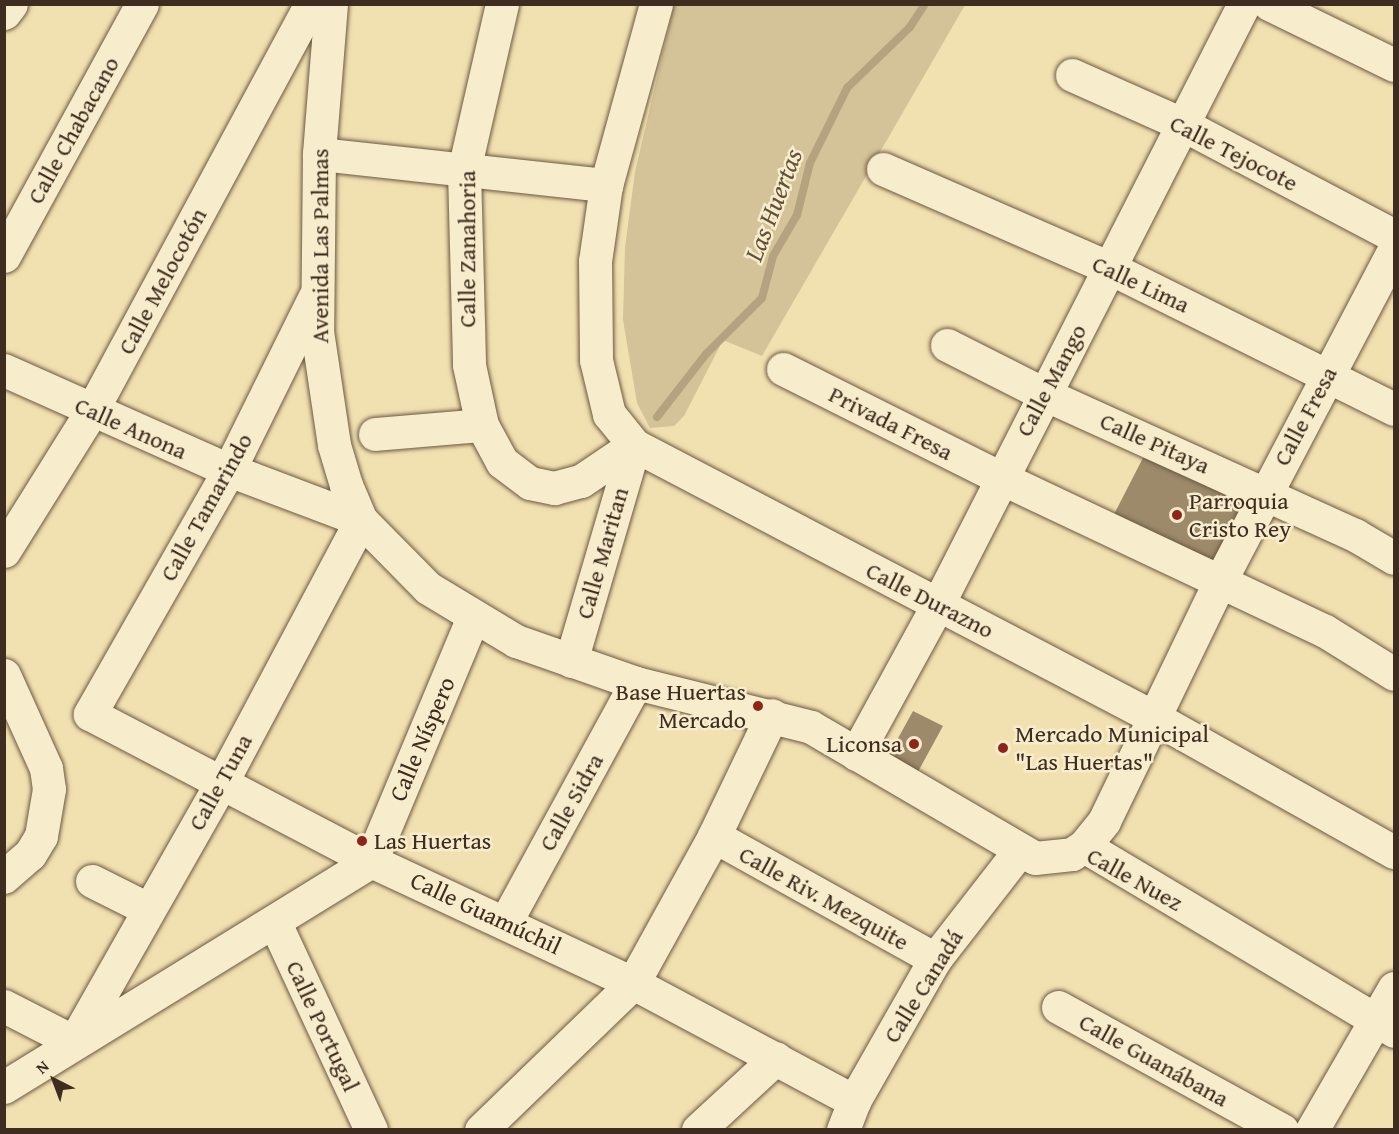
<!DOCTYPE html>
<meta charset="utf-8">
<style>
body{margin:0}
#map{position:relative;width:1399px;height:1134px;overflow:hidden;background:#f2e1b0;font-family:"Gentium Book Plus",serif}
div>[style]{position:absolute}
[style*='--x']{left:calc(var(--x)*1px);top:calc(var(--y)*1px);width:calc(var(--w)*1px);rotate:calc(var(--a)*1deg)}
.green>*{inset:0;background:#d4c298}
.stream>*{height:8px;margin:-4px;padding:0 4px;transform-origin:4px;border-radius:4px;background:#b5a37f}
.building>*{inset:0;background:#9c8a6b}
.roads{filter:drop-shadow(0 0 2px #6c5944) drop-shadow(0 0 2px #6c5944)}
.minor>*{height:33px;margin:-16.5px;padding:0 16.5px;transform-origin:16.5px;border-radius:16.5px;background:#f7eccc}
.dots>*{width:16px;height:16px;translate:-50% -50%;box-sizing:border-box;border:3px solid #f7eccc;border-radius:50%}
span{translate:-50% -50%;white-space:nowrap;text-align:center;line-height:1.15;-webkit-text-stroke:5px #f7eccc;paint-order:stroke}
.street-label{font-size:24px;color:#3f2c20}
.poi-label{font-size:24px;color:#3f2c20}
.left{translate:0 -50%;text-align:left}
.right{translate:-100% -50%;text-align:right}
.water-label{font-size:26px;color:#62503c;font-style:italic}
.frame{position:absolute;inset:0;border:6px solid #3f2c20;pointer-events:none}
.north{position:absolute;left:24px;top:1050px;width:60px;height:60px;-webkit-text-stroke:4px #f7eccc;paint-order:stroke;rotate:318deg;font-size:16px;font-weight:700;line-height:24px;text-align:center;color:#3f2c20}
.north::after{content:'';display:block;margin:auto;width:21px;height:27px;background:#3f2c20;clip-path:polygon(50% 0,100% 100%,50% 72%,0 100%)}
</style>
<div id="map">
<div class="green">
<i style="clip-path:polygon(674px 5px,965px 5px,762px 356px,723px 340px,684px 416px,674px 426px,650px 428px,637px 403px,623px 320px,625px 247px,635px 172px)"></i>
</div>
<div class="stream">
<i style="--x:657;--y:417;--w:80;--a:-52.1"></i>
<i style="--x:706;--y:354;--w:79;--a:-45"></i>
<i style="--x:762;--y:298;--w:43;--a:-75.3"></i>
<i style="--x:773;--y:256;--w:48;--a:-59.7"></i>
<i style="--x:797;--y:215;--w:54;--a:-76"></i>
<i style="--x:810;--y:163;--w:84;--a:-63.7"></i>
<i style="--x:847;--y:88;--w:88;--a:-44.1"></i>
<i style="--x:910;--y:27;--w:27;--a:-57"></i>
</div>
<div class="building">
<i style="clip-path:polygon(1145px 454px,1246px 506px,1210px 576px,1109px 524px)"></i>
<i style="clip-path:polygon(913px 711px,943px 726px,914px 779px,885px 762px)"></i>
</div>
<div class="roads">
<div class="minor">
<i style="--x:331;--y:4;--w:150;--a:94.6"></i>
<i style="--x:319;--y:154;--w:177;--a:90.6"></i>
<i style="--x:317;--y:331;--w:115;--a:81.5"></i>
<i style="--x:334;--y:445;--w:42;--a:73.3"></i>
<i style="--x:346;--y:485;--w:38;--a:67"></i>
<i style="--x:361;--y:520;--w:95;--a:45.4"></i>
<i style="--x:428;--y:588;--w:103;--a:31.1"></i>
<i style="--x:516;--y:641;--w:127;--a:19.3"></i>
<i style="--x:636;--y:683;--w:180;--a:14.1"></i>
<i style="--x:811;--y:727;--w:259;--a:30.3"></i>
<i style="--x:1035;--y:858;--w:37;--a:-6"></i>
<i style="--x:1072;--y:854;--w:14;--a:-34"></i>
<i style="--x:1084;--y:846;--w:32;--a:-51"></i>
<i style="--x:1104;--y:821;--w:264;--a:-64.2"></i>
<i style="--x:1219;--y:583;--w:376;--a:-62.3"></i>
<i style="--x:502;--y:4;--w:170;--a:102.9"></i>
<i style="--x:464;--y:170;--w:195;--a:88.5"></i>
<i style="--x:469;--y:365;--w:61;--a:77.8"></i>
<i style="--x:482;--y:425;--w:42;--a:61.6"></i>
<i style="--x:502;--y:462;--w:35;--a:37"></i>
<i style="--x:530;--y:483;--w:25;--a:12"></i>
<i style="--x:554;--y:488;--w:28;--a:-15"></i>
<i style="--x:581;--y:481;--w:64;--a:-34.2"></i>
<i style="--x:656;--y:4;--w:188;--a:105.4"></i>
<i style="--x:606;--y:185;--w:77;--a:98.2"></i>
<i style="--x:595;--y:261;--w:99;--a:89.4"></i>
<i style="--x:596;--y:360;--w:56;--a:76.5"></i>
<i style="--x:609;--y:414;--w:40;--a:51"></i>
<i style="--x:634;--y:445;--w:588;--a:27.65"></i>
<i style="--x:1155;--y:718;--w:274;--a:29.3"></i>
<i style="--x:1269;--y:4;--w:139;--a:26"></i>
<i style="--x:4;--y:13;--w:11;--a:-52"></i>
<i style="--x:1072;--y:75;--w:120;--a:24"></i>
<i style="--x:1182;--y:124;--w:240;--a:27.8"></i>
<i style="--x:319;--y:154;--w:289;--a:6.2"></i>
<i style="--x:883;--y:169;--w:248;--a:23.6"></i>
<i style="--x:1110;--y:268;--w:317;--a:26.4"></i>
<i style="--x:4;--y:256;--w:287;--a:-61.3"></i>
<i style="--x:314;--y:298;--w:192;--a:116.3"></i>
<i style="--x:229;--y:470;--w:281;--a:119.7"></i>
<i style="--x:90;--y:714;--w:317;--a:27.6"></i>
<i style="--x:371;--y:861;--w:289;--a:25"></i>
<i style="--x:633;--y:983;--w:251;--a:28.1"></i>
<i style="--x:947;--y:345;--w:106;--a:26.8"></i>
<i style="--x:1042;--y:393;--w:344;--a:24.4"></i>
<i style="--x:1355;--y:535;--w:45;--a:30.5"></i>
<i style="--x:783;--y:369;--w:241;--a:26.6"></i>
<i style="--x:999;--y:477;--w:361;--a:25.3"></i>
<i style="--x:1325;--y:631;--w:81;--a:31.9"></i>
<i style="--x:4;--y:370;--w:246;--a:24"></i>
<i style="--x:229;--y:470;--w:141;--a:20.7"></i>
<i style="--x:361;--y:520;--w:300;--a:118"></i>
<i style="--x:220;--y:785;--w:296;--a:119.6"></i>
<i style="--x:74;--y:1042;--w:79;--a:-152.8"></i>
<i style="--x:375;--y:434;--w:107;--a:-4.8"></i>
<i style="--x:4;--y:551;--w:164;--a:-58"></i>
<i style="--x:91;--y:412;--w:464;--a:-61.7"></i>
<i style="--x:571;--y:661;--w:225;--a:-73.7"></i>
<i style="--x:4;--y:675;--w:102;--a:65.7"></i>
<i style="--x:46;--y:768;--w:21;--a:82"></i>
<i style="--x:49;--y:789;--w:48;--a:99.7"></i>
<i style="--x:41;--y:836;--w:21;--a:121"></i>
<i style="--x:30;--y:854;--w:35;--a:139"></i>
<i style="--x:856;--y:754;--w:171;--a:-61.3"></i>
<i style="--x:938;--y:604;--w:674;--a:-62.98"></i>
<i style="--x:714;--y:836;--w:253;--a:29.1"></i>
<i style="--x:1084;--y:846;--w:361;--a:30.8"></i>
<i style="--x:371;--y:861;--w:264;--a:-67.3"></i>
<i style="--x:92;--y:881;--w:63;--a:26.6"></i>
<i style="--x:506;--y:921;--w:271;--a:-61.4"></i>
<i style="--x:275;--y:923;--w:228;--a:65.1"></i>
<i style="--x:1058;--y:1007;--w:256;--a:28.8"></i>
<i style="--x:4;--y:1087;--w:431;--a:-31.6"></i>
<i style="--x:481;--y:1130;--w:211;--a:-44"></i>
<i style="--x:633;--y:983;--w:168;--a:-61.1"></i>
<i style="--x:714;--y:836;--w:134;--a:-64.4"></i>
<i style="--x:698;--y:1130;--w:106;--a:-42.7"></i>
<i style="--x:843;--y:1130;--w:31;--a:-69"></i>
<i style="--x:854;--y:1101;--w:163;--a:-60.3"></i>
<i style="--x:935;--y:959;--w:137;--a:-52.1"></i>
<i style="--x:1312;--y:1130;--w:164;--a:-60"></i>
</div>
</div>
<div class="dots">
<i style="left:1177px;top:515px;background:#8f2418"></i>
<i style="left:758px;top:706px;background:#8f2418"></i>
<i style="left:914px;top:744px;background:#8f2418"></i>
<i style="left:1003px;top:748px;background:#8f2418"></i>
<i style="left:362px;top:841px;background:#8f2418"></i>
</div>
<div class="street-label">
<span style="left:73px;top:130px;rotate:-61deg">Calle Chabacano</span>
<span style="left:1234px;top:153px;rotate:27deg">Calle Tejocote</span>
<span style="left:320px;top:246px;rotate:-90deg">Avenida Las Palmas</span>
<span style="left:467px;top:249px;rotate:-90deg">Calle Zanahoria</span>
<span style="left:162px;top:281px;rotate:-62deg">Calle Melocotón</span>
<span style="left:1141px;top:284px;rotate:25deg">Calle Lima</span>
<span style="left:1051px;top:380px;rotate:-62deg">Calle Mango</span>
<span style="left:1305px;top:416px;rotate:-62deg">Calle Fresa</span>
<span style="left:891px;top:423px;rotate:27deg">Privada Fresa</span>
<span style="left:131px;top:428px;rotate:24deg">Calle Anona</span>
<span style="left:1155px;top:443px;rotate:24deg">Calle Pitaya</span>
<span style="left:206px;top:507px;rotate:-61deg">Calle Tamarindo</span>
<span style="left:602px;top:553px;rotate:-74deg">Calle Maritan</span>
<span style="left:930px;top:600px;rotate:27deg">Calle Durazno</span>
<span style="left:422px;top:739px;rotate:-67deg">Calle Níspero</span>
<span style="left:220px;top:782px;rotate:-61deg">Calle Tuna</span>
<span style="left:571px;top:802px;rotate:-61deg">Calle Sidra</span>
<span style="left:1135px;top:879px;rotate:29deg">Calle Nuez</span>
<span style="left:824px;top:898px;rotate:29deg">Calle Riv. Mezquite</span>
<span style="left:486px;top:913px;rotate:25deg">Calle Guamúchil</span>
<span style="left:923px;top:986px;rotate:-58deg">Calle Canadá</span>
<span style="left:323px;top:1026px;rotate:65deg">Calle Portugal</span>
<span style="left:1154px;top:1060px;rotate:29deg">Calle Guanábana</span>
</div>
<div class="poi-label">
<span class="left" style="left:1189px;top:515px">Parroquia<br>Cristo Rey</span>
<span class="right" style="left:746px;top:706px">Base Huertas<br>Mercado</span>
<span class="left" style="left:1015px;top:748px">Mercado Municipal<br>"Las Huertas"</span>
<span class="right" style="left:902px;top:744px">Liconsa</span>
<span class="left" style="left:374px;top:841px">Las Huertas</span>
</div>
<div class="water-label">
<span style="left:773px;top:205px;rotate:-69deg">Las Huertas</span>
</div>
<div class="frame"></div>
<div class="north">N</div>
</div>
